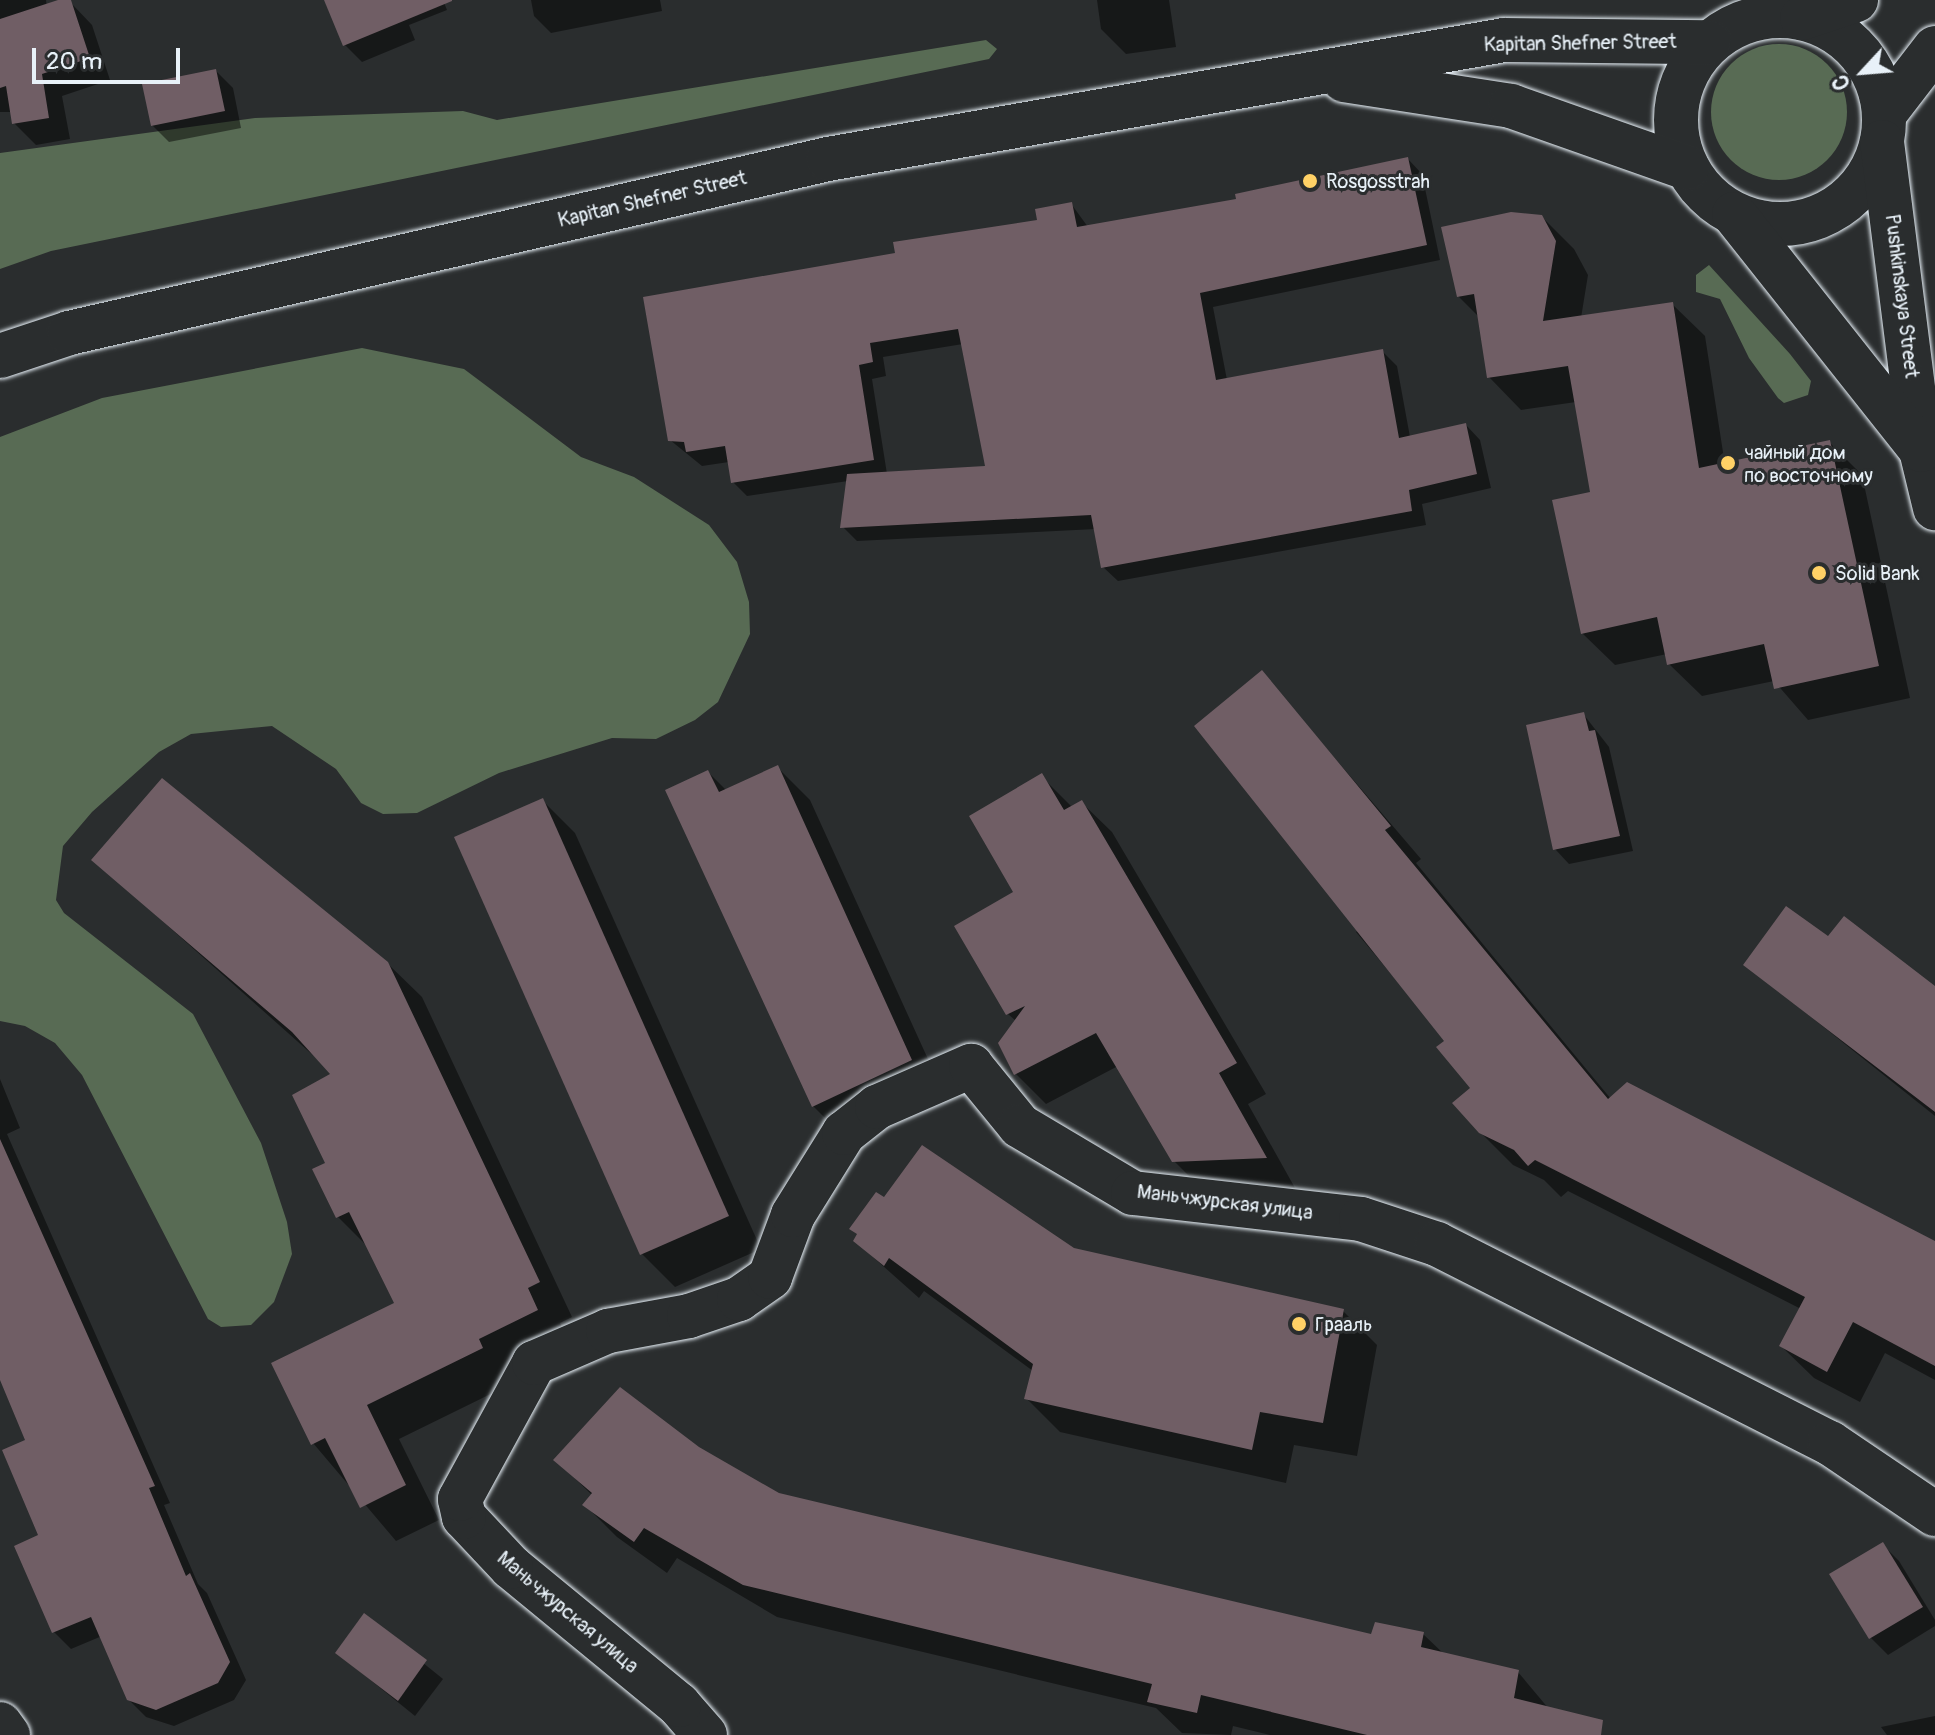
<!DOCTYPE html>
<meta charset="utf-8">
<style>
body{margin:0}
#map{position:relative;width:1935px;height:1735px;overflow:hidden;background:#2a2d2e;font-family:Pangolin,sans-serif}
div>[style]{position:absolute}
[style*='--x']{left:calc(var(--x)*1px);top:calc(var(--y)*1px);width:calc(var(--w)*1px);rotate:calc(var(--a)*1deg)}
.green>*{inset:0;background:#586b54}
.round{border-radius:50%}
.shadow>*{inset:0;background:#0007}
.building>*{inset:0;background:#705e65}
.roads{filter:drop-shadow(0 0 2px #e8f1f8) drop-shadow(0 0 2px #e8f1f8)}
.minor>*{height:44px;margin:-22px;padding:0 22px;transform-origin:22px;border-radius:22px;background:#2a2d2e}
.secondary>*{height:44px;margin:-22px;padding:0 22px;transform-origin:22px;border-radius:22px;background:#2a2d2e}
.secondary>.ring{margin:-22px;padding:0;box-sizing:content-box;background:none;border:44px solid #2a2d2e;border-radius:50%}
.dots>*{width:22px;height:22px;translate:-50% -50%;box-sizing:border-box;border:4px solid #2a2d2e;border-radius:50%}
span{translate:-50% -50%;white-space:nowrap;text-align:center;line-height:1.15;-webkit-text-stroke:6px #2a2d2e;paint-order:stroke}
.street-label{font-size:20px;color:#e8f1f8}
.poi-label{font-size:20px;color:#e8f1f8}
.left{translate:0 -50%;text-align:left}
.north{position:absolute;left:1823px;top:32px;width:80px;height:80px;-webkit-text-stroke:6px #2a2d2e;paint-order:stroke;rotate:244deg;font-size:22px;font-weight:700;line-height:32px;text-align:center;color:#e8f1f8}
.north::after{content:'';display:block;margin:auto;width:28px;height:36px;background:#e8f1f8;clip-path:polygon(50% 0,100% 100%,50% 72%,0 100%)}
.scale{position:absolute;left:32px;top:48px;width:148px;height:36px;box-sizing:border-box;border:4px solid #e8f1f8;border-top:0;padding-left:10px;font-size:24px;line-height:28px;white-space:nowrap;color:#e8f1f8;-webkit-text-stroke:6px #2a2d2e;paint-order:stroke}
</style>
<div id="map">
<div class="green">
<i style="clip-path:polygon(986px 40px,997px 49px,989px 59px,51px 251px,0 269px,0 153px,255px 118px,463px 111px,497px 120px)"></i>
<i class="round" style="left:1711px;top:44px;width:136px;height:136px"></i>
<i style="clip-path:polygon(1709px 265px,1790px 354px,1811px 381px,1808px 395px,1784px 403px,1778px 398px,1749px 358px,1720px 299px,1696px 292px,1696px 275px)"></i>
<i style="clip-path:polygon(362px 348px,464px 369px,581px 457px,634px 477px,709px 525px,737px 562px,749px 602px,750px 634px,718px 702px,695px 720px,656px 739px,612px 738px,499px 773px,417px 813px,383px 814px,361px 803px,336px 769px,272px 726px,191px 734px,159px 752px,92px 812px,63px 846px,56px 900px,64px 913px,193px 1014px,261px 1143px,287px 1222px,292px 1254px,274px 1302px,251px 1325px,221px 1327px,208px 1319px,82px 1075px,55px 1043px,25px 1026px,0 1021px,0 437px,102px 398px)"></i>
</div>
<div class="shadow">
<i style="clip-path:polygon(0 0,46px 0,47px 8px,71px 3px,92px 25px,110px 80px,62px 96px,70px 139px,36px 145px,14px 123px,12px 112px,0 112px)"></i>
<i style="clip-path:polygon(326px 0,443px 0,447px 10px,409px 25px,415px 40px,362px 62px,345px 45px)"></i>
<i style="clip-path:polygon(531px 0,660px 0,662px 11px,551px 33px,534px 16px)"></i>
<i style="clip-path:polygon(1097px 0,1169px 0,1176px 47px,1126px 54px,1101px 29px)"></i>
<i style="clip-path:polygon(216px 71px,233px 88px,241px 128px,169px 142px,152px 125px)"></i>
<i style="clip-path:polygon(evenodd,1408px 159px,1422px 174px,1440px 260px,1213px 307px,1227px 380px,1382px 351px,1397px 366px,1410px 437px,1466px 425px,1480px 440px,1491px 488px,1422px 504px,1426px 525px,1118px 581px,1103px 567px,1096px 529px,857px 541px,843px 527px,848px 481px,747px 496px,733px 482px,729px 462px,702px 466px,670px 440px,897px 255px,1039px 221px,1072px 205px,1088px 227px,1239px 200px,1408px 159px,963px 344px,987px 468px,887px 474px,872px 379px,886px 376px,883px 357px,963px 344px)"></i>
<i style="clip-path:polygon(1541px 216px,1574px 249px,1588px 275px,1581px 318px,1672px 304px,1705px 336px,1725px 465px,1829px 442px,1862px 475px,1910px 698px,1808px 720px,1774px 681px,1702px 696px,1669px 664px,1667px 654px,1615px 665px,1582px 633px,1592px 494px,1576px 402px,1521px 410px,1489px 377px,1480px 318px,1458px 296px)"></i>
<i style="clip-path:polygon(1262px 673px,1421px 859px,1416px 863px,1611px 1099px,1935px 1242px,1935px 1380px,1885px 1353px,1860px 1402px,1814px 1378px,1781px 1346px,1801px 1309px,1568px 1191px,1561px 1197px,1544px 1180px,1513px 1165px,1480px 1132px,1472px 1088px,1447px 1041px,1356px 932px,1361px 928px)"></i>
<i style="clip-path:polygon(1584px 715px,1609px 747px,1633px 851px,1569px 864px,1555px 849px)"></i>
<i style="clip-path:polygon(777px 767px,810px 800px,943px 1092px,846px 1139px,813px 1106px,708px 772px,727px 791px)"></i>
<i style="clip-path:polygon(1041px 776px,1073px 808px,1081px 802px,1112px 832px,1266px 1094px,1248px 1104px,1295px 1188px,1204px 1191px,1174px 1161px,1118px 1066px,1046px 1104px,1016px 1074px,1016px 1021px,1008px 1014px,1016px 893px)"></i>
<i style="clip-path:polygon(542px 800px,575px 833px,761px 1249px,675px 1287px,642px 1254px,456px 838px)"></i>
<i style="clip-path:polygon(94px 860px,387px 963px,422px 997px,572px 1317px,560px 1323px,570px 1344px,515px 1382px,399px 1439px,439px 1520px,396px 1541px,313px 1443px,396px 1304px,370px 1249px,338px 1217px,327px 1164px,334px 1074px)"></i>
<i style="clip-path:polygon(1829px 938px,1935px 988px,1935px 1116px,1746px 965px)"></i>
<i style="clip-path:polygon(0 1079px,20px 1128px,7px 1134px,170px 1503px,164px 1505px,198px 1584px,207px 1593px,246px 1680px,234px 1700px,174px 1726px,146px 1717px,128px 1699px,102px 1636px,71px 1649px,54px 1632px,28px 1441px,0 1376px)"></i>
<i style="clip-path:polygon(884px 1200px,1073px 1250px,1343px 1311px,1377px 1345px,1357px 1456px,1294px 1445px,1286px 1483px,1060px 1432px,1026px 1398px,1033px 1371px,924px 1291px,919px 1298px,855px 1241px)"></i>
<i style="clip-path:polygon(698px 1449px,778px 1495px,1373px 1637px,1423px 1634px,1444px 1654px,1518px 1672px,1549px 1709px,1585px 1735px,1270px 1735px,1233px 1726px,1231px 1735px,1182px 1733px,1156px 1708px,777px 1617px,677px 1558px,667px 1573px,617px 1537px,585px 1505px,593px 1496px,556px 1460px)"></i>
<i style="clip-path:polygon(1882px 1544px,1899px 1561px,1935px 1620px,1935px 1626px,1888px 1655px,1871px 1638px,1832px 1575px)"></i>
<i style="clip-path:polygon(365px 1616px,443px 1679px,415px 1716px,337px 1653px)"></i>
<i style="clip-path:polygon(1935px 1716px,1935px 1735px,1887px 1735px,1881px 1727px)"></i>
</div>
<div class="building">
<i style="clip-path:polygon(58px 0,71px 0,90px 58px,42px 74px,49px 118px,12px 124px,6px 86px,0 88px,0 19px)"></i>
<i style="clip-path:polygon(324px 0,452px 0,452px 1px,343px 46px)"></i>
<i style="clip-path:polygon(216px 69px,225px 111px,151px 126px,142px 84px)"></i>
<i style="clip-path:polygon(1408px 157px,1427px 245px,1200px 293px,1216px 380px,1383px 349px,1399px 438px,1466px 423px,1477px 474px,1409px 490px,1412px 511px,1101px 568px,1091px 515px,840px 528px,847px 474px,985px 466px,958px 329px,870px 343px,873px 362px,859px 365px,874px 460px,731px 483px,725px 446px,686px 452px,684px 442px,668px 441px,643px 297px,895px 253px,893px 242px,1037px 220px,1035px 209px,1072px 202px,1077px 227px,1236px 199px,1235px 194px)"></i>
<i style="clip-path:polygon(1511px 212px,1542px 215px,1556px 241px,1543px 321px,1673px 302px,1699px 468px,1830px 440px,1879px 666px,1774px 689px,1764px 644px,1667px 665px,1657px 617px,1581px 634px,1552px 500px,1590px 492px,1568px 366px,1487px 378px,1474px 294px,1457px 297px,1441px 227px)"></i>
<i style="clip-path:polygon(1262px 670px,1391px 826px,1385px 830px,1608px 1099px,1627px 1082px,1935px 1241px,1935px 1366px,1853px 1322px,1827px 1372px,1779px 1346px,1805px 1297px,1535px 1160px,1528px 1166px,1514px 1150px,1479px 1133px,1452px 1103px,1470px 1088px,1436px 1047px,1444px 1041px,1194px 726px)"></i>
<i style="clip-path:polygon(1584px 712px,1589px 731px,1595px 730px,1620px 836px,1553px 850px,1526px 725px)"></i>
<i style="clip-path:polygon(778px 765px,912px 1060px,812px 1107px,665px 790px,708px 770px,719px 792px)"></i>
<i style="clip-path:polygon(1042px 773px,1064px 810px,1082px 800px,1237px 1063px,1219px 1073px,1267px 1158px,1172px 1162px,1096px 1033px,1014px 1075px,998px 1043px,1025px 1006px,1006px 1015px,954px 926px,1013px 892px,969px 816px)"></i>
<i style="clip-path:polygon(162px 778px,388px 962px,540px 1282px,528px 1288px,538px 1310px,479px 1339px,483px 1348px,367px 1405px,406px 1485px,360px 1508px,325px 1438px,311px 1445px,271px 1363px,394px 1303px,349px 1212px,336px 1218px,312px 1169px,325px 1163px,292px 1095px,330px 1074px,292px 1032px,91px 860px)"></i>
<i style="clip-path:polygon(543px 798px,729px 1216px,640px 1255px,454px 837px)"></i>
<i style="clip-path:polygon(1786px 906px,1828px 936px,1844px 916px,1935px 986px,1935px 1112px,1743px 965px)"></i>
<i style="clip-path:polygon(0 1139px,155px 1486px,149px 1488px,186px 1576px,190px 1573px,230px 1662px,218px 1683px,156px 1710px,127px 1700px,91px 1617px,52px 1633px,14px 1546px,38px 1535px,2px 1450px,25px 1440px,0 1380px)"></i>
<i style="clip-path:polygon(922px 1145px,1074px 1248px,1344px 1309px,1323px 1423px,1260px 1412px,1252px 1450px,1024px 1399px,1033px 1364px,889px 1258px,884px 1266px,853px 1241px,857px 1234px,849px 1229px,876px 1192px,884px 1197px)"></i>
<i style="clip-path:polygon(620px 1387px,699px 1447px,779px 1493px,1371px 1634px,1375px 1622px,1424px 1632px,1421px 1647px,1519px 1670px,1514px 1698px,1603px 1720px,1601px 1735px,1367px 1735px,1201px 1695px,1197px 1713px,1147px 1702px,1152px 1684px,743px 1585px,644px 1528px,634px 1542px,582px 1505px,592px 1493px,553px 1460px)"></i>
<i style="clip-path:polygon(1883px 1542px,1923px 1607px,1869px 1639px,1829px 1574px)"></i>
<i style="clip-path:polygon(364px 1613px,427px 1660px,398px 1701px,335px 1653px)"></i>
</div>
<div class="roads">
<div class="minor">
<i style="--x:0;--y:1724;--w:14;--a:54"></i>
<i style="--x:705;--y:1735;--w:40;--a:-131"></i>
<i style="--x:679;--y:1705;--w:217;--a:-140.6"></i>
<i style="--x:511;--y:1567;--w:69;--a:-133.2"></i>
<i style="--x:464;--y:1517;--w:18;--a:-103"></i>
<i style="--x:460;--y:1499;--w:155;--a:-61.4"></i>
<i style="--x:534;--y:1363;--w:81;--a:-23.4"></i>
<i style="--x:608;--y:1331;--w:82;--a:-10.5"></i>
<i style="--x:689;--y:1316;--w:53;--a:-18.8"></i>
<i style="--x:739;--y:1299;--w:38;--a:-35"></i>
<i style="--x:770;--y:1277;--w:66;--a:-69.6"></i>
<i style="--x:793;--y:1215;--w:97;--a:-58.1"></i>
<i style="--x:844;--y:1133;--w:42;--a:-38.2"></i>
<i style="--x:877;--y:1107;--w:103;--a:-23.6"></i>
<i style="--x:971;--y:1066;--w:77;--a:50.8"></i>
<i style="--x:1020;--y:1126;--w:131;--a:30.7"></i>
<i style="--x:1133;--y:1193;--w:229;--a:6.5"></i>
<i style="--x:1361;--y:1219;--w:80;--a:18.2"></i>
<i style="--x:1437;--y:1244;--w:441;--a:26.9"></i>
<i style="--x:1830;--y:1443;--w:127;--a:34.1"></i>
</div>
<div class="secondary">
<i class="ring" style="left:1676px;top:16px;width:164px;height:164px"></i>
<i style="--x:1802;--y:18;--w:57;--a:-18.4"></i>
<i style="--x:1344;--y:80;--w:169;--a:8.8"></i>
<i style="--x:1511;--y:106;--w:187;--a:19.4"></i>
<i style="--x:1885;--y:113;--w:82;--a:-52.4"></i>
<i style="--x:1882;--y:142;--w:310;--a:82.8"></i>
<i style="--x:1921;--y:450;--w:60;--a:76.4"></i>
<i style="--x:1734;--y:214;--w:301;--a:51.6"></i>
<i style="--x:0;--y:356;--w:73;--a:-18.4"></i>
<i style="--x:69;--y:333;--w:779;--a:-12.91"></i>
<i style="--x:828;--y:159;--w:686;--a:-9.98"></i>
<i style="--x:1504;--y:40;--w:205;--a:0.6"></i>
</div>
</div>
<div class="dots">
<i style="left:1310px;top:181px;background:#ffd166"></i>
<i style="left:1728px;top:463px;background:#ffd166"></i>
<i style="left:1819px;top:573px;background:#ffd166"></i>
<i style="left:1299px;top:1324px;background:#ffd166"></i>
</div>
<div class="street-label">
<span style="left:1580px;top:43px;rotate:-1deg">Kapitan Shefner Street</span>
<span style="left:652px;top:199px;rotate:-13deg">Kapitan Shefner Street</span>
<span style="left:1902px;top:296px;rotate:83deg">Pushkinskaya Street</span>
<span style="left:1225px;top:1202px;rotate:7deg">Маньчжурская улица</span>
<span style="left:568px;top:1612px;rotate:40deg">Маньчжурская улица</span>
</div>
<div class="poi-label">
<span class="left" style="left:1326px;top:181px">Rosgosstrah</span>
<span class="left" style="left:1744px;top:464px">чайный дом<br>по восточному</span>
<span class="left" style="left:1835px;top:573px">Solid Bank</span>
<span class="left" style="left:1315px;top:1324px">Грааль</span>
</div>
<div class="north">С</div>
<div class="scale">20 m</div>
</div>
